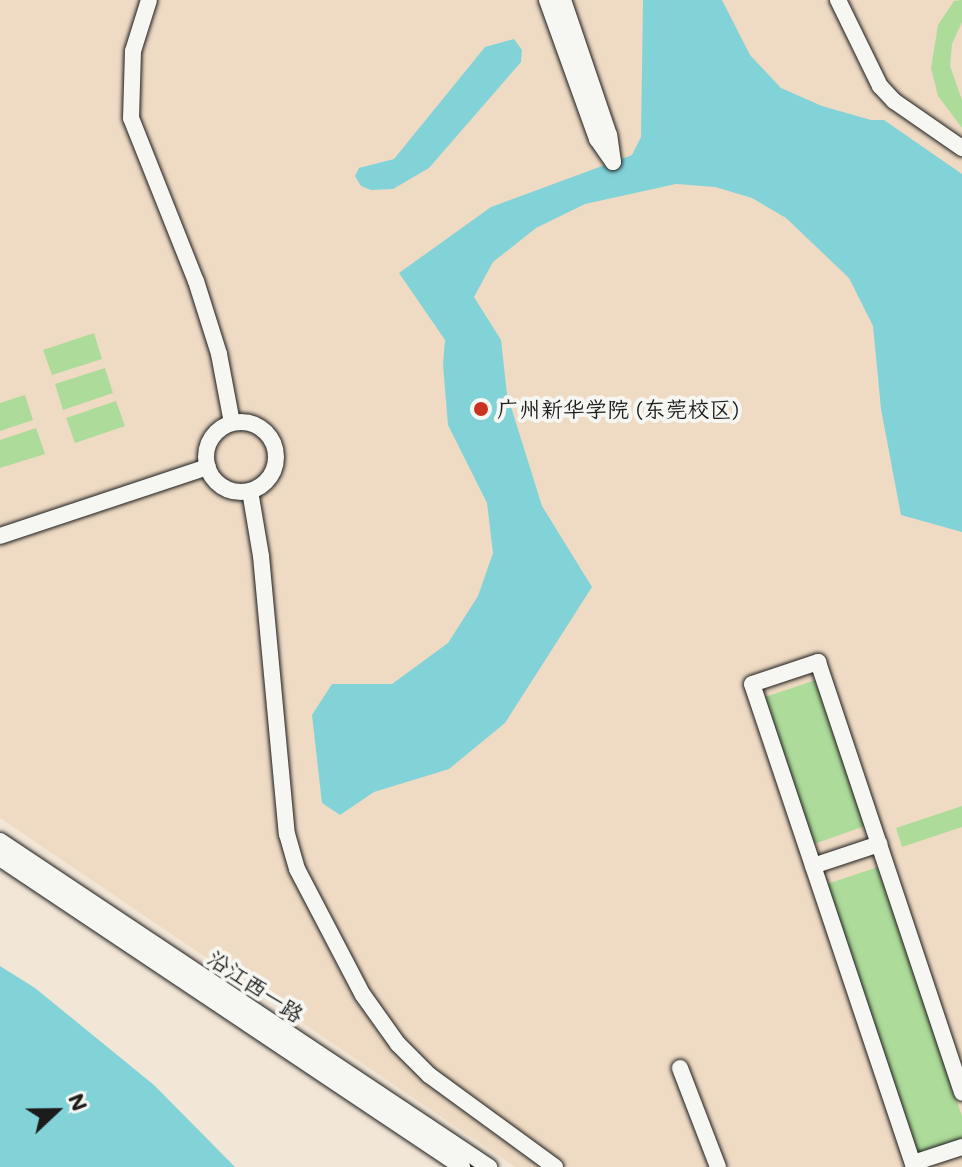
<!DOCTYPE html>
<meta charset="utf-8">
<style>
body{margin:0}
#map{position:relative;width:962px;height:1167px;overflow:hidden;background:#f2e6d7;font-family:Mali,"LXGW WenKai TC",sans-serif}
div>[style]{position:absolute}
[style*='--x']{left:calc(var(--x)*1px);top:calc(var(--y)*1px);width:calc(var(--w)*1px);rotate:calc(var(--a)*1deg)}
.built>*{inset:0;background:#efdbc4}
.green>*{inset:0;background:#addb9a}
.water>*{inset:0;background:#82d3d8}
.roads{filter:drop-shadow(0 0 2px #1c1c1c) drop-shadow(0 0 2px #1c1c1c)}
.minor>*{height:16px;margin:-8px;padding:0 8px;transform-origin:8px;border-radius:8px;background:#f6f6f2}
.minor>.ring{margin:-8px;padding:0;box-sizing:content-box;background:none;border:16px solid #f6f6f2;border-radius:50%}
.dots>*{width:22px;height:22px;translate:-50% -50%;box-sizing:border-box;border:4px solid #f6f6f2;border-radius:50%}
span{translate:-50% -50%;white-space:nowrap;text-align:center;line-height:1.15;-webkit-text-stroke:8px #f6f6f2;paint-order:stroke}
.poi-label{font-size:22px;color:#1c1c1c}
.left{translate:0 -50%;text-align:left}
.street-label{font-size:22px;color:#1c1c1c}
.north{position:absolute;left:16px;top:1071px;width:80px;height:80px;-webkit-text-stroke:6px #f6f6f2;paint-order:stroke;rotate:68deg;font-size:22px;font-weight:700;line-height:32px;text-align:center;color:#1c1c1c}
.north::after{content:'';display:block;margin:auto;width:28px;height:36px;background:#1c1c1c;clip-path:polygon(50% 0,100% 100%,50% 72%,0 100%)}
</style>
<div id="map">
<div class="built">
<i style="clip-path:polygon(0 0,962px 0,962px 1167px,515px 1167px,0 818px)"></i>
</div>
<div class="green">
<i style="clip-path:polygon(962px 0,962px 22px,952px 44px,950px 66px,962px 100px,962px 128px,938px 96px,931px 68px,938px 25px,954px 1px)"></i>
<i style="clip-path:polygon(94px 333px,102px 359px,52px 375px,43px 350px)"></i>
<i style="clip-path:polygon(105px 368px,113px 393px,63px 410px,55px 384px)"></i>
<i style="clip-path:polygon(25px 395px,33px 420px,0 431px,0 403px)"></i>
<i style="clip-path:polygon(116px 401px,125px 426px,75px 443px,66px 418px)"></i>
<i style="clip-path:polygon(36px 428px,45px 454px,0 468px,0 440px)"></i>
<i style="clip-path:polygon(816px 680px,865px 826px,814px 844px,765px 697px)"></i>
<i style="clip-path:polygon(962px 806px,962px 827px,902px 847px,896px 828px)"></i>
<i style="clip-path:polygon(878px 867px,962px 1116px,962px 1139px,918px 1154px,827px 884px)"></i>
</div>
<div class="water">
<i style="clip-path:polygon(643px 0,722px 0,750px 55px,781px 88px,822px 106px,871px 120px,884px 120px,962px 174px,962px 532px,901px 515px,881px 409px,873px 326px,849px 278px,786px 218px,752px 198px,715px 187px,676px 184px,585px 204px,536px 228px,493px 262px,474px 297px,501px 340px,507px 394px,542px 506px,592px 587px,505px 723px,449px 769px,374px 792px,340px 815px,322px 803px,312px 715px,332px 684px,392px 684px,448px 643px,478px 596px,493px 553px,487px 503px,448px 425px,443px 365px,445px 340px,399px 273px,491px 207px,632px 155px,641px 137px)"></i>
<i style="clip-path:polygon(514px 39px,522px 50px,521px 62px,429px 168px,393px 189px,371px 190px,361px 186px,355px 176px,359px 168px,394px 159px,485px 47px)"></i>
<i style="clip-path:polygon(0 966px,35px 988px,154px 1085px,235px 1167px,0 1167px)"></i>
</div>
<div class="roads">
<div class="minor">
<i style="--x:149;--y:0;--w:53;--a:107.4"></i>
<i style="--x:133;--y:51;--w:67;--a:91.7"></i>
<i style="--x:131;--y:118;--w:175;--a:68.3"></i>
<i style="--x:196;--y:281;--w:77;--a:72.5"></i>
<i style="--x:219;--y:354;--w:70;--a:79.3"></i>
<i style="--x:547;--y:0;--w:148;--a:70.2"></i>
<i style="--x:597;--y:139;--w:28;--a:55"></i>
<i style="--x:613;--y:162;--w:27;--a:-98"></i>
<i style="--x:609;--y:135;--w:143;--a:-108.8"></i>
<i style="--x:838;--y:0;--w:96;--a:64"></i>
<i style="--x:880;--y:86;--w:21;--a:47"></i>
<i style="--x:894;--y:101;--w:83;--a:34.7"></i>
<i class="ring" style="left:206px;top:422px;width:54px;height:54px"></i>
<i style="--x:250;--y:491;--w:66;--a:80.4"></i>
<i style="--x:261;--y:556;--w:279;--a:84.7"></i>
<i style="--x:287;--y:834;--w:36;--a:74"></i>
<i style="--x:297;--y:869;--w:142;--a:62.4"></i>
<i style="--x:363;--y:995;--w:60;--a:54.5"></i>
<i style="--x:398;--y:1044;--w:44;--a:45"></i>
<i style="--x:429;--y:1075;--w:156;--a:36.1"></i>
<i style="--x:0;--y:536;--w:219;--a:-18.4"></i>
<i style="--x:0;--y:841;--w:588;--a:33.69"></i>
<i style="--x:0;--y:858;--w:556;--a:33.78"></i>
<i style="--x:813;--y:866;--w:70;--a:-18.4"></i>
<i style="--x:680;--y:1068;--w:106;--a:69"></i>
<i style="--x:913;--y:1163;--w:52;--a:-18.1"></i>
<i style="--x:914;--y:1167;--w:509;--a:-108.54"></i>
<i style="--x:752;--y:684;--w:70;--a:-18.4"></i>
<i style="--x:818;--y:662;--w:454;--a:71.5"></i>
</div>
</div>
<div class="dots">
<i style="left:481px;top:409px;background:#c8321e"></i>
</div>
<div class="poi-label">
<span class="left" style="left:497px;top:409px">广州新华学院 (东莞校区)</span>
</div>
<div class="street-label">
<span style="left:256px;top:986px;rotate:34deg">沿江西一路</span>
</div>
<div class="north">N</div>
</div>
